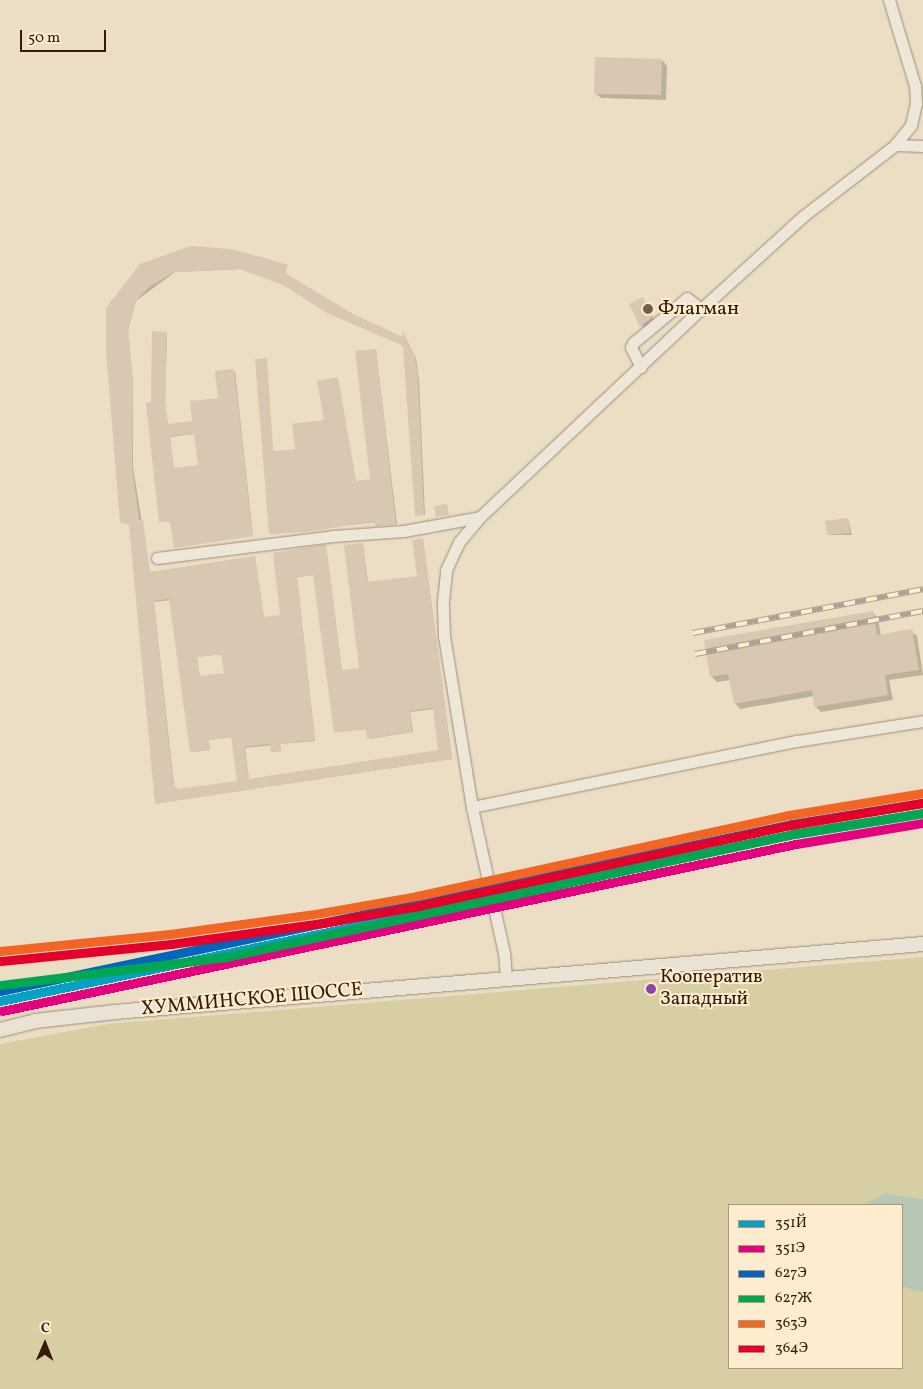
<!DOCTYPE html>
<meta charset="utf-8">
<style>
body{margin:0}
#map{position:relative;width:923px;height:1389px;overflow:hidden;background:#ebdec4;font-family:Vollkorn,serif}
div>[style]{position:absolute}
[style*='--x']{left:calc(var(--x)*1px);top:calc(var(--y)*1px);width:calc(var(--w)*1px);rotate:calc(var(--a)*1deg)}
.green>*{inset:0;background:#d7cfa3}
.water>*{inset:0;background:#b6c8b4}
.shadow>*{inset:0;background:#0003}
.building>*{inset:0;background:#d8c7b2}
.roads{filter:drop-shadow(0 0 1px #998e7e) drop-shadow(0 0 1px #998e7e)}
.minor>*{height:11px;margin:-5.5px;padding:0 5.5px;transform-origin:5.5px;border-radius:5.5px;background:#eee6d9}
.major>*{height:14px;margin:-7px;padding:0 7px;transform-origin:7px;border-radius:7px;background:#eae2d3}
.rail>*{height:5.5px;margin-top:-2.75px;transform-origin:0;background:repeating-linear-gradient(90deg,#fdedce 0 11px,#aaa296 0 22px);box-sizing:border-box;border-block:1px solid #aaa296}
.rail-1>*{height:9px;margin:-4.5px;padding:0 4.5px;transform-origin:4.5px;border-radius:4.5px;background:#03a2c4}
.rail-2>*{height:9px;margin:-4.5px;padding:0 4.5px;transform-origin:4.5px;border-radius:4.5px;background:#e5007d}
.rail-3>*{height:9px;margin:-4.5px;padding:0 4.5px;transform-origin:4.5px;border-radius:4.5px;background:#0065bd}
.rail-4>*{height:9px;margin:-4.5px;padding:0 4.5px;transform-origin:4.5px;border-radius:4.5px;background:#00a651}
.rail-5>*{height:9px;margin:-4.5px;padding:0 4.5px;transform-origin:4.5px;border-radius:4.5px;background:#f26522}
.rail-6>*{height:9px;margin:-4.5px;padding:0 4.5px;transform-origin:4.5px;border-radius:4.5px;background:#e4002b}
.dots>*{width:14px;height:14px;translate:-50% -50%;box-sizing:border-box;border:2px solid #fdedce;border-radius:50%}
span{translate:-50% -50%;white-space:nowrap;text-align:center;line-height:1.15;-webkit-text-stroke:4px #fdedce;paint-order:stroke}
.bus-label{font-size:19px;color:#351909}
.left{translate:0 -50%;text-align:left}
.poi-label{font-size:20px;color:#351909}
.street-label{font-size:20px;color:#351909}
.legend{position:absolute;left:728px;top:1204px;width:175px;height:165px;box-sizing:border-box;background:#fdedce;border:1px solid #ad987f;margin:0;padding:6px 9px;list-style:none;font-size:15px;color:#351909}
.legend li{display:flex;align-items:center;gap:10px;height:25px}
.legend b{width:25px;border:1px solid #ad987f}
.north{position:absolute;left:20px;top:1319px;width:50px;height:50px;-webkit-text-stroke:4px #fdedce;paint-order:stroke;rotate:1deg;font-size:14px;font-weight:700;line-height:20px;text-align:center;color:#351909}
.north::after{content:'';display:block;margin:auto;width:18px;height:22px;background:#351909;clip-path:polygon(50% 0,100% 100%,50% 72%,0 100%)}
.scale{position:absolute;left:20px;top:30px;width:86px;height:22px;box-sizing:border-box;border:2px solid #351909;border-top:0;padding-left:6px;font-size:15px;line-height:18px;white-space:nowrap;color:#351909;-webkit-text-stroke:4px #fdedce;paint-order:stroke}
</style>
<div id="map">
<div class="green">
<i style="clip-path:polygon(923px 957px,923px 1199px,885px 1193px,863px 1205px,729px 1205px,729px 1368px,902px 1368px,902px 1287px,923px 1292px,923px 1389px,0 1389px,0 1044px,107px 1024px)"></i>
</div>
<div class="water">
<i style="clip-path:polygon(885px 1193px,923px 1199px,923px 1292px,902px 1287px,902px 1205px,863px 1205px)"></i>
</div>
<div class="shadow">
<i style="clip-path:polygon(662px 60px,667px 66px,666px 100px,601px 98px,595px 93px)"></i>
<i style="clip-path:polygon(evenodd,191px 247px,261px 257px,287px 266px,285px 275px,354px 316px,404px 339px,404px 335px,416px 358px,419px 379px,425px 515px,416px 515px,405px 346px,285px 285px,242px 269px,175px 272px,136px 301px,128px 330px,133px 383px,133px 467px,150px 573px,255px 557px,264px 618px,281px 616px,274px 554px,326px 547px,342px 671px,360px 669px,363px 545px,368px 583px,418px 577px,423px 539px,452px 759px,156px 803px,130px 525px,121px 522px,108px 309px,191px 247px,314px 575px,335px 732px,367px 729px,369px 739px,413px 732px,410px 712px,434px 709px,439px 751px,249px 780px,245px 748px,272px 745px,273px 752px,281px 751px,280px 744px,315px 741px,297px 577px,314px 575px,191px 247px,171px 600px,192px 752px,210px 750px,208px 740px,232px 737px,238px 782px,178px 791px,174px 786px,154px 602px,171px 600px,191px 247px,223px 654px,225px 674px,200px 678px,197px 657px,223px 654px)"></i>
<i style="clip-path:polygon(645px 301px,654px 320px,644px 329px,631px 304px)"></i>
<i style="clip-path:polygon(evenodd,167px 333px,165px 403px,168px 425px,194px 422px,219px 399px,235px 371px,253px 536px,188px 544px,171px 522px,161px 522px,153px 404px,167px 333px,195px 434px,199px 466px,174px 470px,170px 437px,195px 434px)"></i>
<i style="clip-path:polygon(376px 351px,397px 524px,377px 526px,376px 522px,271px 534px,266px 359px,273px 452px,296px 450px,325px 421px,338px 379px,356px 483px,371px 480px)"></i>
<i style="clip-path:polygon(848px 519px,852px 535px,828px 535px)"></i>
<i style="clip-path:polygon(872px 612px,878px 618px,881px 636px,911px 631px,917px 636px,923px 675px,889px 680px,893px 700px,821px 712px,816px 707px,814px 696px,740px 709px,735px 703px,731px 680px,717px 682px,711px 676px)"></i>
</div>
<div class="building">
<i style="clip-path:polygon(595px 57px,662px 59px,661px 95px,594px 94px)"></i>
<i style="clip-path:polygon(evenodd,191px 246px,231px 249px,288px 265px,285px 273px,355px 315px,403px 337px,402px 330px,415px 356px,418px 377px,424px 515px,415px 516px,403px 346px,325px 312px,283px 285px,240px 269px,174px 272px,149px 287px,136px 301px,128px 328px,133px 381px,132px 466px,139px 520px,143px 520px,150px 572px,255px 556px,264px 617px,280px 615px,273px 553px,326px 544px,342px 670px,359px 668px,344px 545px,363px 543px,367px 582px,417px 576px,412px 540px,423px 538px,452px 759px,155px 804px,129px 525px,120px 522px,106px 351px,106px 308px,140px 264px,191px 246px,313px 575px,334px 733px,366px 729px,367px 739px,412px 732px,410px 711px,433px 708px,438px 750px,249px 779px,244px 747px,270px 744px,271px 752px,281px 751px,280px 744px,315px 740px,297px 577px,313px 575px,191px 246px,169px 599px,190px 752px,210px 750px,208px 740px,231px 737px,237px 781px,178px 789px,173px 784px,154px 601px,169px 599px,191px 246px,221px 654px,224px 673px,200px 676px,197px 657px,221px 654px)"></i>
<i style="clip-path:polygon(643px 297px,652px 317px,640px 327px,629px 304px)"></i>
<i style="clip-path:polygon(evenodd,152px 331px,167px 332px,165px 401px,168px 424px,192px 421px,190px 401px,218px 398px,215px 371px,234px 369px,253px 536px,174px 548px,170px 522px,159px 522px,146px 403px,151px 402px,152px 331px,194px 434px,198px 465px,174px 468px,170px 436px,194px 434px)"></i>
<i style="clip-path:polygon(376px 349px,396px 524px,375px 526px,375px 521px,307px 532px,269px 534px,255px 359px,267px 358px,273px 451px,295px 449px,292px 424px,324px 420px,317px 381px,338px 377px,356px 481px,370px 479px,355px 351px)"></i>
<i style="clip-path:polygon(447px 504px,449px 515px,436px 517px,434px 506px)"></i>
<i style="clip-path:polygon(848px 518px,850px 533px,827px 535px,825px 521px)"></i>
<i style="clip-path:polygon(873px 611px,877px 635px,912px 629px,919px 670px,885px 675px,888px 695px,814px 707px,812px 690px,734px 704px,728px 674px,710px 677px,704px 640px)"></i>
</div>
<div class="roads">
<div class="minor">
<i style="--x:895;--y:145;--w:28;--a:2"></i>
<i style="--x:641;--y:367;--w:22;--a:-117"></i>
<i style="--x:631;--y:347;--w:4;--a:-63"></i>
<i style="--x:633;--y:343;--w:70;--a:-39.8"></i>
<i style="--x:687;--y:298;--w:18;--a:38"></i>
<i style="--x:157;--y:558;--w:177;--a:-7.1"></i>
<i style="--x:333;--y:536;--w:71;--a:-4"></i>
<i style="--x:404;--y:531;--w:77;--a:-10.4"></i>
<i style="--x:472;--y:807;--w:332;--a:-11.5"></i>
<i style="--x:797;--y:741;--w:128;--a:-9"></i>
<i style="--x:506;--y:979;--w:26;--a:-94"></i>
<i style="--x:504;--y:953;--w:149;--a:-102.4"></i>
<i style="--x:472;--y:807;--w:173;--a:-99.3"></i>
<i style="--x:444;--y:636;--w:35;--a:-92"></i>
<i style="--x:443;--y:601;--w:31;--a:-84"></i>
<i style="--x:446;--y:570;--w:31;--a:-65"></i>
<i style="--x:459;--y:542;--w:33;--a:-50"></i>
<i style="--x:480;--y:517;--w:303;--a:-43.3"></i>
<i style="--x:701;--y:309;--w:137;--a:-42.3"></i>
<i style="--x:802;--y:217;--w:118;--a:-37.7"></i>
<i style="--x:895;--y:145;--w:26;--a:-51"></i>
<i style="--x:911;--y:125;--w:23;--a:-77"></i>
<i style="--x:916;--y:103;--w:17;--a:-93"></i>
<i style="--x:915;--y:86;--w:90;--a:-106.8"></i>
</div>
<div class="major">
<i style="--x:0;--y:1030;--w:36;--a:-14"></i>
<i style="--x:35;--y:1021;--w:81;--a:-6.4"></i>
<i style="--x:115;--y:1012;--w:811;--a:-4.81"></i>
</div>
</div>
<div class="rail">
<i style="--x:693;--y:633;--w:234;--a:-10.8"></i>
<i style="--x:695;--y:654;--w:232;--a:-10.7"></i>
</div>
<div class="rail-1">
<i style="--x:0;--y:1001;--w:811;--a:-11.88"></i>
<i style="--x:794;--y:834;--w:131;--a:-9.2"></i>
</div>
<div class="rail-2">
<i style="--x:2;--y:1011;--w:811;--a:-11.88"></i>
<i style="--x:796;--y:844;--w:129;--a:-9.4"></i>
</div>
<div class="rail-3">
<i style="--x:0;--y:991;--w:809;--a:-11.91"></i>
<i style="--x:792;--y:824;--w:131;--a:-9.2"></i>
</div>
<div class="rail-4">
<i style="--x:1;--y:985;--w:227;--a:-7.1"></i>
<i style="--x:226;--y:957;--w:580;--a:-12.24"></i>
<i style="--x:793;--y:834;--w:132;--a:-9.2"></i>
</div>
<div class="rail-5">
<i style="--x:0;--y:951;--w:171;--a:-5.7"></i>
<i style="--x:170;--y:934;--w:152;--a:-7.9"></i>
<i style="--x:321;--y:913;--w:97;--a:-10"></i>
<i style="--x:417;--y:896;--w:381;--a:-12.3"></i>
<i style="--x:789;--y:815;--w:136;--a:-9.3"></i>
</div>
<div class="rail-6">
<i style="--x:1;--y:961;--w:171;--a:-5.7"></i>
<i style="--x:171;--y:944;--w:153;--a:-7.9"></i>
<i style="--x:323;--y:923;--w:97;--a:-10"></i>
<i style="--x:419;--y:906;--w:381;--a:-12.3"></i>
<i style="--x:791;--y:825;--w:134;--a:-9.5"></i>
</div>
<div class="dots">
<i style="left:648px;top:309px;background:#755e4a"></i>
<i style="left:651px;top:989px;background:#8e44ad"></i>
</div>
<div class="bus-label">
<span class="left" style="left:660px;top:989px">Кооператив<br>Западный</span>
</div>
<div class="poi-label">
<span class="left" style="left:658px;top:309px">Флагман</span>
</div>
<div class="street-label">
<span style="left:252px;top:1000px;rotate:-5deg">ХУММИНСКОЕ ШОССЕ</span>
</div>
<ul class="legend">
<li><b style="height:6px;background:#03a2c4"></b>351Й</li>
<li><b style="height:6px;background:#e5007d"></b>351Э</li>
<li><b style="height:6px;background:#0065bd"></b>627Э</li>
<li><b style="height:6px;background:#00a651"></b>627Ж</li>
<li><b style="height:6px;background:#f26522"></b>363Э</li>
<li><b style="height:6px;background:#e4002b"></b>364Э</li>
</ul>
<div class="north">С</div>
<div class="scale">50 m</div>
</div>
